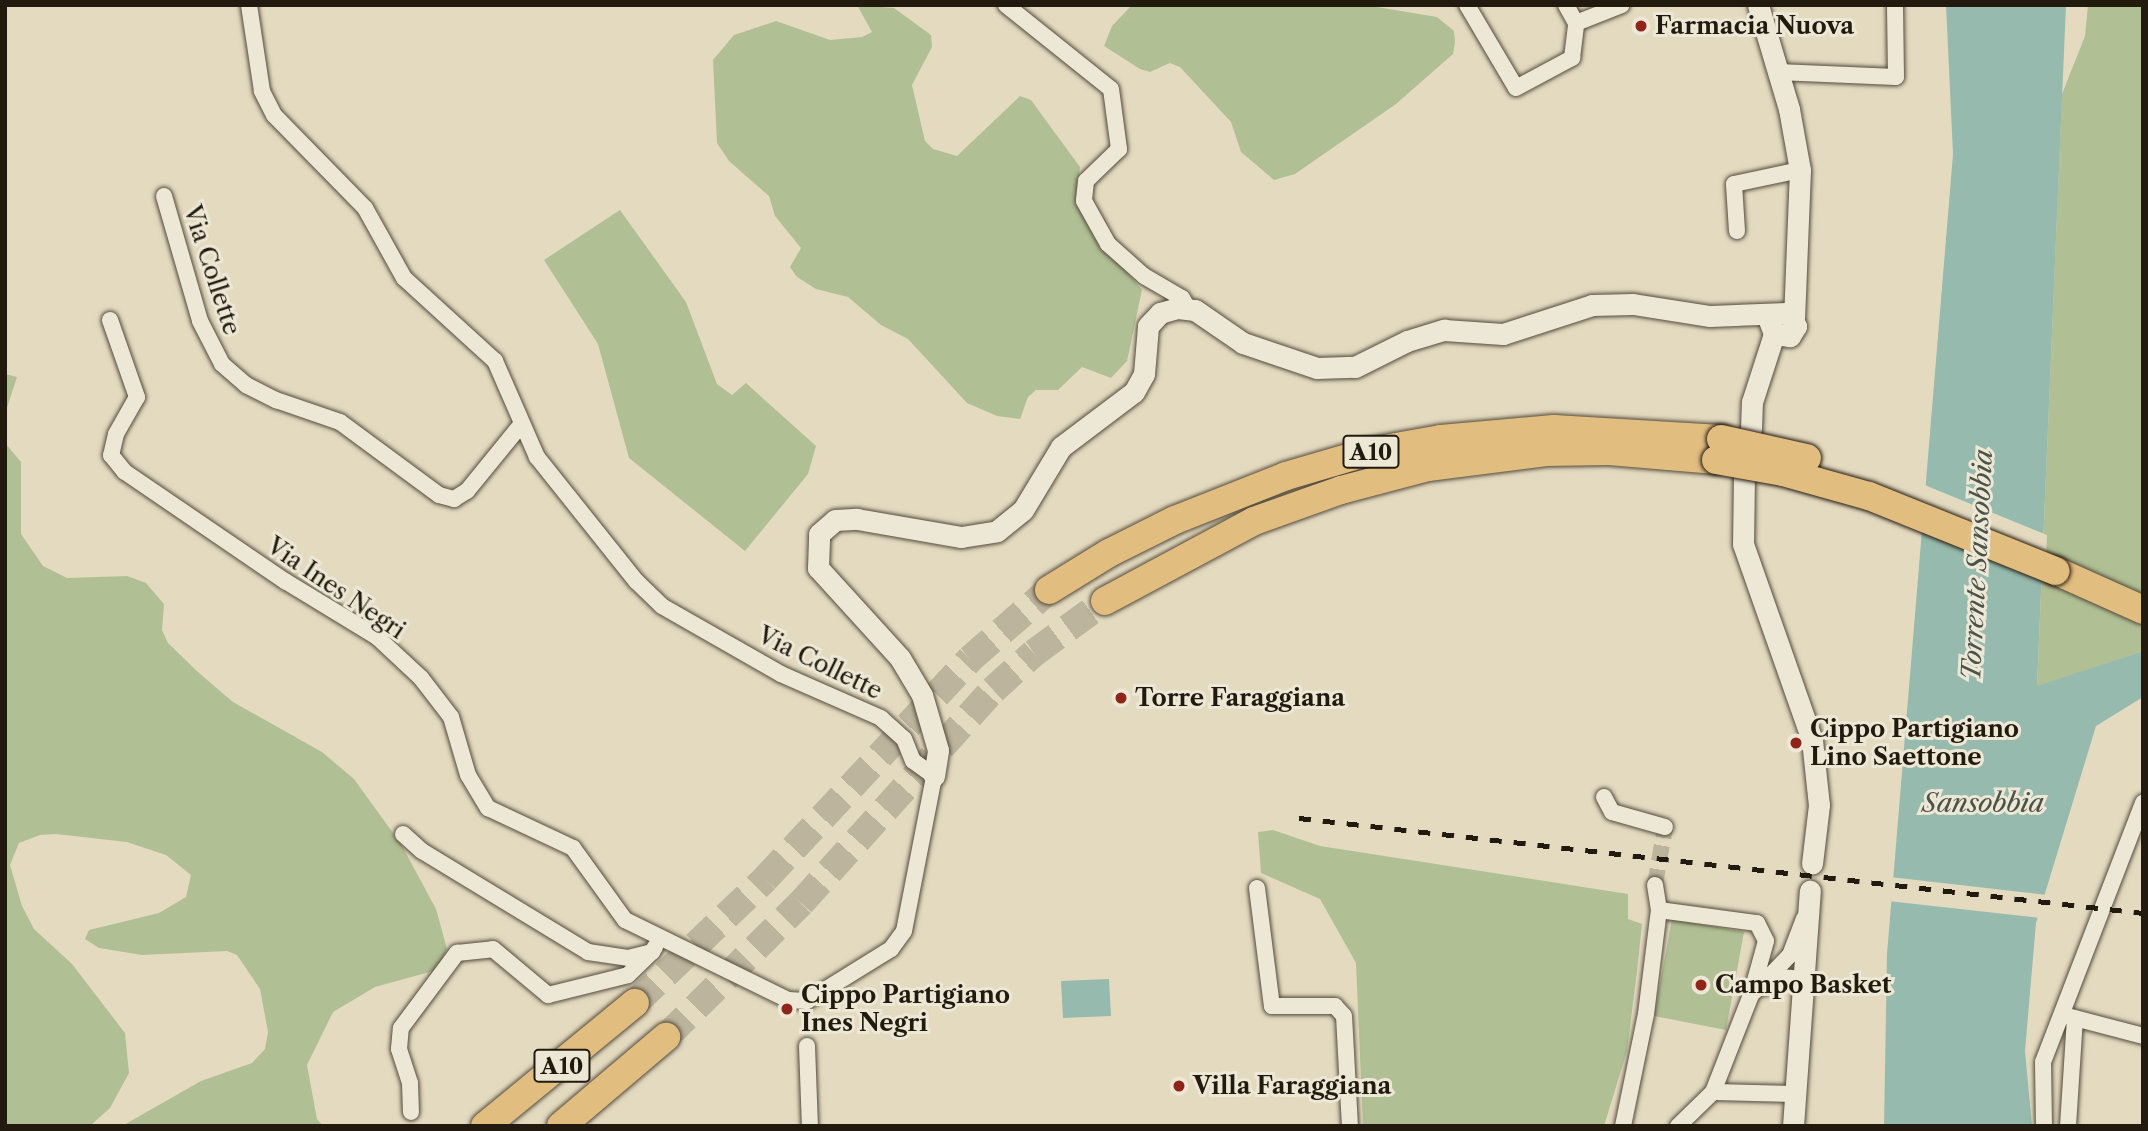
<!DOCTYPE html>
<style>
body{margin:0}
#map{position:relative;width:2148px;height:1131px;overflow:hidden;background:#e4dac0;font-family:"Libre Caslon Text",serif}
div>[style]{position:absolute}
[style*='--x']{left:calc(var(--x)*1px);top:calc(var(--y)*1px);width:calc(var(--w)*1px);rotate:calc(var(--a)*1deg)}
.green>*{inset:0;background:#b1c094}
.water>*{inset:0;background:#96bbae}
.pier>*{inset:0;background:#e4dac0}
.street-tunnel>*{height:16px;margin-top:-8px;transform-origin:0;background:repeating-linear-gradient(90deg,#bdb49d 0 16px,transparent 0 24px)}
.highway-tunnel>*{height:28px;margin-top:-14px;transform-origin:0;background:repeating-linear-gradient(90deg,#bdb49d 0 28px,transparent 0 42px)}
.roads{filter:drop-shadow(0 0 2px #534a3b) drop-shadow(0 0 2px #534a3b)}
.street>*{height:16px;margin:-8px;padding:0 8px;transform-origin:8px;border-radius:8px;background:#ede7d6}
.secondary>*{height:21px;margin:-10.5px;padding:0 10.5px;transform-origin:10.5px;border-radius:10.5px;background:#ede7d6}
.highway>*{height:28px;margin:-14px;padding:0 14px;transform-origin:14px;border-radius:14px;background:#e2bd80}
.rail>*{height:4.5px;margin-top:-2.25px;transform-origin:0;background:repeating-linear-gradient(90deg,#231a0f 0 12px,transparent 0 24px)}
.bridges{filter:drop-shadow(0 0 2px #231a0f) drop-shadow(0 0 2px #231a0f)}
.highway-bridge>*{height:28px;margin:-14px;padding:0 14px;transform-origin:14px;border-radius:14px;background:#e2bd80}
.dots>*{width:19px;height:19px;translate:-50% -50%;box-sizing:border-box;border:4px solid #ede7d6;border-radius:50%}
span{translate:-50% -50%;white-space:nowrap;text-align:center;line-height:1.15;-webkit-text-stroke:6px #ede7d6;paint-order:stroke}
.shield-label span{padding:2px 5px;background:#ede7d6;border:2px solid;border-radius:5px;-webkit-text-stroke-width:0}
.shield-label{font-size:23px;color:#231a0f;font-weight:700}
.poi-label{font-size:24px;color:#231a0f;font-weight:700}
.left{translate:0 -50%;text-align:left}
.street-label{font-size:24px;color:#231a0f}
.water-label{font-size:26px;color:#4b5247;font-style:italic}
.frame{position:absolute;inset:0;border:7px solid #231a0f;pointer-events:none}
</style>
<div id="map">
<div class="green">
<i style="clip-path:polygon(857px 5px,894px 8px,931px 35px,932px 47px,912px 85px,925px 141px,933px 149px,957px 156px,1020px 96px,1031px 100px,1080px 167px,1078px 185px,1094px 233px,1142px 290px,1127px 361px,1111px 378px,1082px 367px,1058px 390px,1036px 390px,1028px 397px,1020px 419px,997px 416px,967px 403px,908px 339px,881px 325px,848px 297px,816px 289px,797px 277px,790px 267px,801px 248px,775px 216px,769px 196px,729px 161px,717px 143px,713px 60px,734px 35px,776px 21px,830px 40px,862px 37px,872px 32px)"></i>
<i style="clip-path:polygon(1132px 5px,1365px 5px,1437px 17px,1454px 31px,1455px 42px,1453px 54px,1396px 104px,1295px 174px,1274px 180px,1241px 152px,1231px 122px,1180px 67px,1170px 63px,1150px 72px,1140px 69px,1104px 46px,1112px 26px)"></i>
<i style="clip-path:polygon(2088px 5px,2143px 5px,2143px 651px,2037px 687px,2062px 94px,2085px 36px)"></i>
<i style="clip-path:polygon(620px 210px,686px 302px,717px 384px,732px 395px,746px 383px,816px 446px,808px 474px,745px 551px,629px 458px,598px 344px,544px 260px)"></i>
<i style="clip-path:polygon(5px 374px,17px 377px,5px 414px)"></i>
<i style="clip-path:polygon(5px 443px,21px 462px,21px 534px,43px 566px,67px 578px,127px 576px,146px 583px,164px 604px,162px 630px,168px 643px,199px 673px,233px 702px,322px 752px,354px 779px,401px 844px,436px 909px,447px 949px,437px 970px,375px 987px,333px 1012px,307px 1065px,317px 1119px,323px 1126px,122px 1126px,201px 1081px,252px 1063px,265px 1049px,268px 1032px,260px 989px,237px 955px,227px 951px,142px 955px,99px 948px,85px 939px,89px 930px,159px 913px,186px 897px,191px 875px,166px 855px,127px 842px,56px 834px,40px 835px,19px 843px,10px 865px,22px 906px,34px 929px,72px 964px,125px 1033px,129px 1073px,110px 1108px,90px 1126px,5px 1126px)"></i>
<i style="clip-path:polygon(1273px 830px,1320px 846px,1628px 894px,1628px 919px,1642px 924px,1637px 971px,1627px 1051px,1604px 1126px,1363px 1126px,1356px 963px,1320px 899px,1261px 873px,1258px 832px)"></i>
<i style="clip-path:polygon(1672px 919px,1744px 932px,1726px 1030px,1654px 1016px)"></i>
</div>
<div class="water">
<i style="clip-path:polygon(1946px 5px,2066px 5px,2037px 686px,2143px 651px,2143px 697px,2096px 726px,2036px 923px,2025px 1051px,2032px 1126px,1884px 1126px,1887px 954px,1953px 154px)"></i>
<i style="clip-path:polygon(1109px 979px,1111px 1016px,1063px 1018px,1061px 981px)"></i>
</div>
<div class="pier">
<i style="clip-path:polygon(1922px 484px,2047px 535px,2045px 580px,1919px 526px)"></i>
<i style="clip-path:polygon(1890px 877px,2047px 895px,2040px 918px,1888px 901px)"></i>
</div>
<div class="street-tunnel">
<i style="--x:1655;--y:885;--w:59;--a:-80.2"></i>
</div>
<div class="highway-tunnel">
<i style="--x:635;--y:1003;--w:180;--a:-43.6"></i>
<i style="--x:765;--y:879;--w:301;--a:-47"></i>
<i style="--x:970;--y:659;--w:105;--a:-41.1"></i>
<i style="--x:666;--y:1037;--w:190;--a:-44.8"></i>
<i style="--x:801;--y:903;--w:287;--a:-48"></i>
<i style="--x:993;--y:690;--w:55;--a:-42.1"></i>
<i style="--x:1034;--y:653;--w:88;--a:-36.2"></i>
</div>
<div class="roads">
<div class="street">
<i style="--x:1006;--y:5;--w:134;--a:38.7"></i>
<i style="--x:1111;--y:89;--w:61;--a:82.4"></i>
<i style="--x:1119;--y:149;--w:46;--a:135.9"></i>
<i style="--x:1086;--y:181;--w:20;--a:96"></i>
<i style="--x:1084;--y:201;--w:49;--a:60.8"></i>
<i style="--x:1108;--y:244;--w:48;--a:41.6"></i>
<i style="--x:1144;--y:276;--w:44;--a:30.1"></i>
<i style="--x:1182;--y:298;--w:12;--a:59"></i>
<i style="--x:1467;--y:5;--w:96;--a:59.4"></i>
<i style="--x:1516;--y:88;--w:64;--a:-28.2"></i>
<i style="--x:1572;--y:58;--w:35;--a:-83"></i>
<i style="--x:1576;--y:23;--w:49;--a:-21.4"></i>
<i style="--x:1566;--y:5;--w:21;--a:61"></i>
<i style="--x:1778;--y:72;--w:118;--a:2.4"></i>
<i style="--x:1896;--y:77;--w:72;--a:-90.8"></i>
<i style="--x:164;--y:196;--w:130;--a:73.9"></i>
<i style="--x:200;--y:321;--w:48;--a:62.9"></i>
<i style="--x:222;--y:364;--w:32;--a:41"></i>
<i style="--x:246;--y:385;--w:34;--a:27"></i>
<i style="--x:276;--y:400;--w:68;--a:19"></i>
<i style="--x:340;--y:422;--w:123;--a:36.4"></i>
<i style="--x:439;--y:495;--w:16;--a:15"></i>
<i style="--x:454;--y:499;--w:15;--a:-32"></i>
<i style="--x:467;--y:491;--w:84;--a:-50.8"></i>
<i style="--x:1737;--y:231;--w:47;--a:-93.7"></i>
<i style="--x:1734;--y:184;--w:67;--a:-12"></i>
<i style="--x:110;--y:320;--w:82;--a:70.7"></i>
<i style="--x:137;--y:397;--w:43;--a:119.6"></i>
<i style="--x:116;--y:434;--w:22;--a:103"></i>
<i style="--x:111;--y:455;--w:22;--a:51"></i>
<i style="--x:125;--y:472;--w:194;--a:34.3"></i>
<i style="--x:285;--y:581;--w:108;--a:31.3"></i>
<i style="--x:377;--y:637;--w:60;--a:43"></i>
<i style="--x:421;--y:678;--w:49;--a:52.4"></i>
<i style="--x:451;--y:717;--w:60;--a:73.7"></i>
<i style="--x:468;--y:775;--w:39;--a:59"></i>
<i style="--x:488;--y:808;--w:94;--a:25.2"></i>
<i style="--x:573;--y:848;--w:89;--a:54.2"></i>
<i style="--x:625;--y:920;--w:182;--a:26.1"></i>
<i style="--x:788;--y:1000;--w:19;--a:3"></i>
<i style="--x:807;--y:1001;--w:99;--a:-31.8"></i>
<i style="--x:891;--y:949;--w:22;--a:-54"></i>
<i style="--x:904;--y:931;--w:158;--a:-79"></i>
<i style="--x:934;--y:776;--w:26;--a:-144"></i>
<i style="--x:913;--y:761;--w:24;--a:-112"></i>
<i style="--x:904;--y:739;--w:31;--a:-138"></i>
<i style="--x:881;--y:718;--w:109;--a:-156.3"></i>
<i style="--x:781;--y:674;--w:137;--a:-150.3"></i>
<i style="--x:662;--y:606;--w:36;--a:-136"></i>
<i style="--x:636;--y:581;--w:159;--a:-128.6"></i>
<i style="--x:537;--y:457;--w:105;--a:-113.6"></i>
<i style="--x:495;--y:361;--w:123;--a:-137.6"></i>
<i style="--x:404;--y:278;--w:80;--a:-119.1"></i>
<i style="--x:365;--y:208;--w:130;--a:-134.4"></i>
<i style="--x:274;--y:115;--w:27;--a:-117"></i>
<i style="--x:262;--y:91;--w:87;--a:-98.6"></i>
<i style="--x:1604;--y:797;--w:17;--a:62"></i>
<i style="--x:1612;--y:812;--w:55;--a:15.8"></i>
<i style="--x:403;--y:834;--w:25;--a:42"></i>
<i style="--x:422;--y:851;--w:194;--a:31.3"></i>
<i style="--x:588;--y:952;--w:40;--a:8.5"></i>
<i style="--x:628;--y:958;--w:25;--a:-14"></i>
<i style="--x:652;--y:952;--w:6;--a:-59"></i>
<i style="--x:1655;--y:885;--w:25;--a:81"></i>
<i style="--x:1257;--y:888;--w:119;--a:82.8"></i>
<i style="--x:1272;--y:1006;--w:63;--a:0"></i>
<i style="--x:1335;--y:1006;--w:13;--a:48"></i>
<i style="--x:1344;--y:1016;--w:110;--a:86.9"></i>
<i style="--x:1765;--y:987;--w:18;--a:-34"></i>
<i style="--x:1780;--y:977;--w:23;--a:5"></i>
<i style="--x:1754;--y:992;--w:52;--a:-45.8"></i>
<i style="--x:1790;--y:955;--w:39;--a:-69"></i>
<i style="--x:2067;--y:1016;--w:79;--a:14.7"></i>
<i style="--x:807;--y:1046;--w:80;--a:87.9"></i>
<i style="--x:1713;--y:1092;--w:82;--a:1.4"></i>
<i style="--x:411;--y:1112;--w:29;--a:-92"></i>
<i style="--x:410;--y:1083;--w:36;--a:-108"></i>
<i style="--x:399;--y:1049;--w:21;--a:-85"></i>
<i style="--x:401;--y:1028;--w:94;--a:-53.3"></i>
<i style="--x:457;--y:953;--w:36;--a:-6"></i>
<i style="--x:493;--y:949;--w:72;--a:39.9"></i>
<i style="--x:548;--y:995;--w:82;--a:-14"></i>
<i style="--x:628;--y:975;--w:33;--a:-44"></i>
<i style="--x:1623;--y:1126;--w:114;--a:-78.4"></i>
<i style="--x:1646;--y:1014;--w:105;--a:-82.9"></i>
<i style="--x:1659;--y:910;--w:99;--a:7.6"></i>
<i style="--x:1757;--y:923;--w:20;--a:63"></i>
<i style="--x:1766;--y:941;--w:56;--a:105.5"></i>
<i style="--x:1751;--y:995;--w:104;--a:111.4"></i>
<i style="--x:1713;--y:1092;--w:49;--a:135.8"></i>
<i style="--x:2044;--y:1126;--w:64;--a:-90.9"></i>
<i style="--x:2043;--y:1062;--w:278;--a:-68.9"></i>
<i style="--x:2068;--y:1126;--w:108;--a:-86.3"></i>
</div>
<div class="secondary">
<i style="--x:1758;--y:5;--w:109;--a:73.4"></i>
<i style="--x:1789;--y:109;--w:62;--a:79.8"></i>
<i style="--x:1800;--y:170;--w:148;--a:92.3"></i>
<i style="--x:1751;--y:429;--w:27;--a:-88"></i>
<i style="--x:1752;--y:402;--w:71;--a:-72.1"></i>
<i style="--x:1744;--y:475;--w:69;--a:90.8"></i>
<i style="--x:1743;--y:544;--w:208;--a:70.6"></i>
<i style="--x:1812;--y:740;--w:65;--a:83.9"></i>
<i style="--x:1819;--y:805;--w:59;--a:96.8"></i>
<i style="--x:934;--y:776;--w:26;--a:-81"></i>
<i style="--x:938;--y:750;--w:57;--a:-106.2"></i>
<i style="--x:922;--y:695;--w:43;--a:-120.7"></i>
<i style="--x:900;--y:658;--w:122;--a:-132.3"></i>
<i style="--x:818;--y:568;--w:34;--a:-88"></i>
<i style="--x:819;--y:534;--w:21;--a:-41"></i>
<i style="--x:835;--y:520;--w:22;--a:-3"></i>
<i style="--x:857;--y:519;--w:106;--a:9.8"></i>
<i style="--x:961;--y:537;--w:36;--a:-9"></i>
<i style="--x:997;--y:531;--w:33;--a:-39"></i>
<i style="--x:1023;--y:510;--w:74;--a:-58.9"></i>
<i style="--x:1061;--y:447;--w:91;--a:-37"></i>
<i style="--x:1134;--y:392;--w:21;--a:-61"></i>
<i style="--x:1144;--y:374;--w:48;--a:-85.2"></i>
<i style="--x:1148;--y:326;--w:18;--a:-47"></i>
<i style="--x:1160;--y:313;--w:19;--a:-16"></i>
<i style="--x:1178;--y:308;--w:17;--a:7"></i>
<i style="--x:1195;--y:310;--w:58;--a:34.5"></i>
<i style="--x:1243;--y:343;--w:78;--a:18.7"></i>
<i style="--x:1317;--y:368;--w:38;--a:-2"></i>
<i style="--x:1355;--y:367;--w:58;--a:-26.6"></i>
<i style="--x:1407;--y:341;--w:39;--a:-17"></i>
<i style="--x:1444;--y:330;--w:59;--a:3.9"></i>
<i style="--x:1503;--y:334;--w:94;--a:-18"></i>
<i style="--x:1592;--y:305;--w:41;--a:-1.4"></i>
<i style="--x:1633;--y:304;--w:78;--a:8.9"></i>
<i style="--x:1710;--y:316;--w:77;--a:-2.2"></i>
<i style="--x:1787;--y:313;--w:16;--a:55"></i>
<i style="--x:1796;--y:326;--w:12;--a:121"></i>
<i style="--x:1790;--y:336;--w:16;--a:-173"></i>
<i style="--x:1774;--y:334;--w:12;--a:-110"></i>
<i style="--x:1770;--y:323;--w:9;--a:-58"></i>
<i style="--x:1793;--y:1126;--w:236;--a:-85.9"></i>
</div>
<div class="highway">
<i style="--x:2056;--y:571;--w:95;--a:24.1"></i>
<i style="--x:1049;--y:590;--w:70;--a:-31.7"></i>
<i style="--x:1109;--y:553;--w:74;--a:-26.6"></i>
<i style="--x:1175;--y:520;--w:119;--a:-21.6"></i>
<i style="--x:1286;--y:476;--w:85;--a:-16.3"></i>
<i style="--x:1368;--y:452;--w:74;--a:-10.1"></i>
<i style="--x:1441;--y:439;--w:113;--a:-5.1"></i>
<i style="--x:1554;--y:429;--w:167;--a:3.4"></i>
<i style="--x:1105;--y:601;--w:169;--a:-28.2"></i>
<i style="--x:1254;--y:521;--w:92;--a:-19.6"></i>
<i style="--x:1341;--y:490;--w:90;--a:-14.8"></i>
<i style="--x:1428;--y:467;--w:119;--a:-7.2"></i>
<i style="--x:1546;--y:452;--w:63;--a:-0.9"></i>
<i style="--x:1609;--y:451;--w:107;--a:4.8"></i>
<i style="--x:485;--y:1126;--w:194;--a:-39.4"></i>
<i style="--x:561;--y:1126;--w:138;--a:-40.3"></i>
</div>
</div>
<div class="rail">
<i style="--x:1299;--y:818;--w:849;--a:6.42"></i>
</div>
<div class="bridges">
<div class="highway-bridge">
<i style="--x:1721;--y:439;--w:88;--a:12.5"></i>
<i style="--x:1716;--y:460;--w:68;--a:10.2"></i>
<i style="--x:1783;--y:472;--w:89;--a:15.6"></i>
<i style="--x:1869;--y:496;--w:201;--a:21.9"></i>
</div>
</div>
<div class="dots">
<i style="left:1641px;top:26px;background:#8f2418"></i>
<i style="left:1121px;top:698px;background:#8f2418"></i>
<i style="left:1796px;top:743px;background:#8f2418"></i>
<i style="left:1701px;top:985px;background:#8f2418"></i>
<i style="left:787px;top:1009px;background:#8f2418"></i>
<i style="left:1179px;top:1086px;background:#8f2418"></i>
</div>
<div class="shield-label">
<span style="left:1371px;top:452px">A10</span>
<span style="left:562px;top:1066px">A10</span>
</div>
<div class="poi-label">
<span class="left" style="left:1655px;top:26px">Farmacia Nuova</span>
<span class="left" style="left:1135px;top:698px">Torre Faraggiana</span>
<span class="left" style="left:1810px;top:743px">Cippo Partigiano<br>Lino Saettone</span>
<span class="left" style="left:1715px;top:985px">Campo Basket</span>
<span class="left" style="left:801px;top:1009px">Cippo Partigiano<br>Ines Negri</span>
<span class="left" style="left:1193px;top:1086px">Villa Faraggiana</span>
</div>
<div class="street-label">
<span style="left:212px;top:270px;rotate:72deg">Via Collette</span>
<span style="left:336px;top:588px;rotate:34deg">Via Ines Negri</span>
<span style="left:820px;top:663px;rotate:26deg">Via Collette</span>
</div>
<div class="water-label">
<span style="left:1978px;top:565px;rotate:-87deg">Torrente Sansobbia</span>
<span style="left:1983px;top:804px">Sansobbia</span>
</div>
<div class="frame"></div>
</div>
